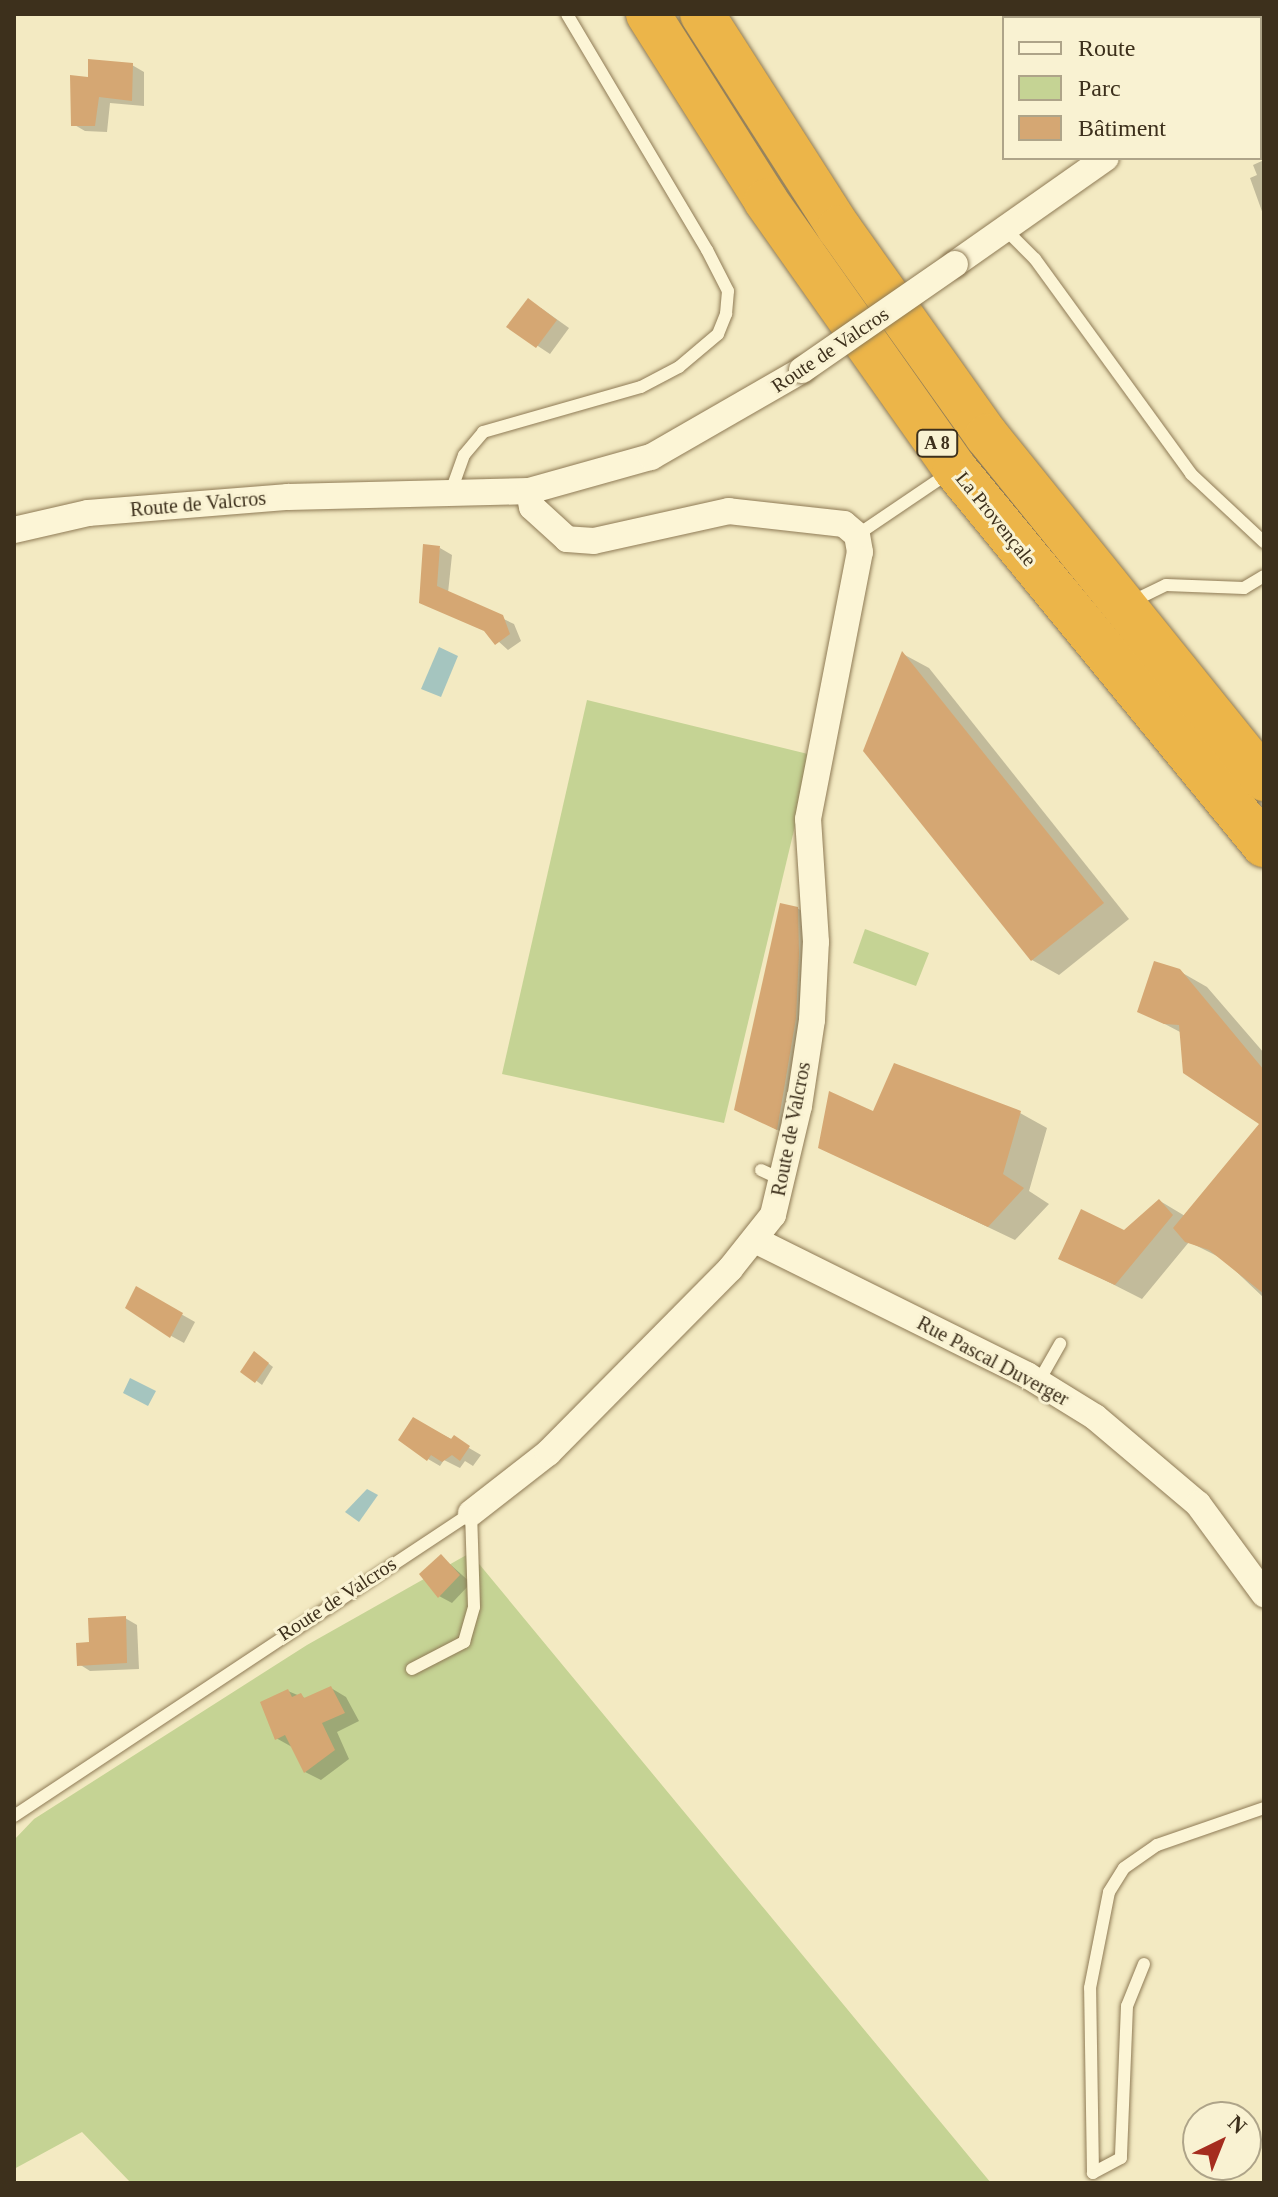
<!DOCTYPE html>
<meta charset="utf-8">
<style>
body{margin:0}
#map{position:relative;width:1278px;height:2197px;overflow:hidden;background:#f3eac2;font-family:Georgia,serif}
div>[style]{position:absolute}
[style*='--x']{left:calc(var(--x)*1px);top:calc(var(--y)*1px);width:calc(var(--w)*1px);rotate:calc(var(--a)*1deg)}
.green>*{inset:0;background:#c5d394}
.water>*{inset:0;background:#a5c5bf}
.shadow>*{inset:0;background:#0003}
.building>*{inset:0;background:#d5a773}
.roads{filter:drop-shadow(0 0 2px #8f7b56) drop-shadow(0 0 2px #8f7b56)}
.service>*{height:12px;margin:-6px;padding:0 6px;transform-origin:6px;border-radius:6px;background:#fcf5d6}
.minor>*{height:26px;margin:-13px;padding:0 13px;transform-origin:13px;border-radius:13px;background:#fcf5d6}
.motorway>*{height:44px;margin:-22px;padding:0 22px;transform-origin:22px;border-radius:22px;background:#ecb549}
.bridges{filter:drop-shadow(0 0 2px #8f7b56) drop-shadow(0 0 2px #8f7b56)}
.minor-bridge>*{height:26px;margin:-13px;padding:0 13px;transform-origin:13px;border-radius:13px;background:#fcf5d6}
span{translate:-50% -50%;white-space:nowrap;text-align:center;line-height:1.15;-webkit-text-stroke:6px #f9f2d2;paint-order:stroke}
.shield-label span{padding:2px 6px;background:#f9f2d2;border:2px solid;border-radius:6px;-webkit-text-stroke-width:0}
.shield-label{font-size:18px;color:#3d301c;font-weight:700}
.street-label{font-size:20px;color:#3d301c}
.frame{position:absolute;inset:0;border:16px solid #3d301c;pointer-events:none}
.legend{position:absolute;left:1002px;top:16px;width:260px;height:144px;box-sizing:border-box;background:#f9f2d2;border:2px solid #aea489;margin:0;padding:10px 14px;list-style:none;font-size:24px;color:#3d301c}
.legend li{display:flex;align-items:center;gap:16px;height:40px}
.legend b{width:40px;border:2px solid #aea489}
.north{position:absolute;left:1182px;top:2101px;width:80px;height:80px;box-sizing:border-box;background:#f9f2d2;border:2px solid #aea489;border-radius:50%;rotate:43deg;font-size:22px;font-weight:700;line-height:32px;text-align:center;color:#3d301c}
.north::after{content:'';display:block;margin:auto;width:28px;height:36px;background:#a52d1f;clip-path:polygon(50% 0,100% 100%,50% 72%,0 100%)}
</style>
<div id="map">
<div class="green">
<i style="clip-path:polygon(587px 700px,812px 755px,724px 1123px,502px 1074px)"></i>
<i style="clip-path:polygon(865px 929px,929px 953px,916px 986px,853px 963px)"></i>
<i style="clip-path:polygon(470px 1553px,991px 2183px,131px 2183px,82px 2132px,14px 2169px,14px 1840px,34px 1819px,307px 1645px)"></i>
</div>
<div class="water">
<i style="clip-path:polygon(439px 647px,458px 656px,441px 697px,421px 689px)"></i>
<i style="clip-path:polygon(130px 1378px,156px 1391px,148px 1406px,123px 1393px)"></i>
<i style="clip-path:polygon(367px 1489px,378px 1495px,359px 1522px,345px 1512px)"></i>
</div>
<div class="shadow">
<i style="clip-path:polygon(1103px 14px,1116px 14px,1123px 18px,1097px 18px)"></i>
<i style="clip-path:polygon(1142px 14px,1161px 14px,1154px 18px)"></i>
<i style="clip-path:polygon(1198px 14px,1261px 14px,1264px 36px,1260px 38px,1260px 18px)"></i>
<i style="clip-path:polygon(132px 65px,144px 72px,144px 106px,110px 103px,107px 132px,85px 131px,73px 124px,90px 79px)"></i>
<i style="clip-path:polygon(1264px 160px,1264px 217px,1250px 178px,1257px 175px,1253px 165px)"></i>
<i style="clip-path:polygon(541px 308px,569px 328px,550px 354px,509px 327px)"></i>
<i style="clip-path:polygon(440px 548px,452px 555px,448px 593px,514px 624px,521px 641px,508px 650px,488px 632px,421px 602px)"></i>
<i style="clip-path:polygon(903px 654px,929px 668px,1129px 919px,1059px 975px,1032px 960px)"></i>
<i style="clip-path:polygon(797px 908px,824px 924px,803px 1143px,737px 1109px)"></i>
<i style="clip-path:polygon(1179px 971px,1207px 987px,1264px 1053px,1264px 1298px,1223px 1259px,1189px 1242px,1142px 1299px,1061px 1258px,1124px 1232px,1160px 1201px,1185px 1216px,1262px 1124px,1182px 1033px,1140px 1011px)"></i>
<i style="clip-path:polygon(1020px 1113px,1047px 1128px,1029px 1191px,1049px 1204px,1015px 1240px,820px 1147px)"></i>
<i style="clip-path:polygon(137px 1289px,195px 1322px,184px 1343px,153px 1326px)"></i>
<i style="clip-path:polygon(260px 1357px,273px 1367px,262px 1385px,243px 1371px)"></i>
<i style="clip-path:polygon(414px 1420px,469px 1448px,481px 1455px,473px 1466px,465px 1461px,460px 1468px,444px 1460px,440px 1466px,428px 1459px)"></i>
<i style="clip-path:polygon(442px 1557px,471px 1583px,452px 1603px,439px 1596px)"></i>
<i style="clip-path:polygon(125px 1618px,137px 1625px,139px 1669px,90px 1671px,79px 1664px,91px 1644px)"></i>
<i style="clip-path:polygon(331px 1688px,346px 1697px,359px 1721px,337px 1732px,349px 1759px,321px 1780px,305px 1772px,292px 1747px,276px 1738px,288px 1691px,307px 1699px)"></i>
</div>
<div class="building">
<i style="clip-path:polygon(88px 59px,133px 63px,132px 101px,99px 97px,95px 126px,71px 126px,70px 75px,88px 77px)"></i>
<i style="clip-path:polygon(528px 298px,557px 320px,536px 348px,506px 327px)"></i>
<i style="clip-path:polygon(423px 544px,440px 546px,437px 586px,503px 615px,510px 634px,495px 645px,484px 631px,419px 603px)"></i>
<i style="clip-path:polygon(902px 651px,1104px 903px,1031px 961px,863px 751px)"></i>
<i style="clip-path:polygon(780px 903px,798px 907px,799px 954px,796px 1018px,777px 1130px,734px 1110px)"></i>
<i style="clip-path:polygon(1154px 961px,1180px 969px,1264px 1070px,1264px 1294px,1209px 1250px,1185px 1242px,1173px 1228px,1259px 1124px,1183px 1073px,1179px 1025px,1164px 1024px,1137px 1012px)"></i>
<i style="clip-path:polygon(894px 1063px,1021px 1111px,1003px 1174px,1024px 1188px,988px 1227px,818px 1148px,829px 1091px,873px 1111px)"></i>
<i style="clip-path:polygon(1159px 1199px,1173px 1215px,1115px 1285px,1058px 1259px,1081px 1209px,1124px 1230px)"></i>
<i style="clip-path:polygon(136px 1286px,183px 1313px,170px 1338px,125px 1308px)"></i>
<i style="clip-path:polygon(254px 1351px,269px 1363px,255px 1383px,240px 1372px)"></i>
<i style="clip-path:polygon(413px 1417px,451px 1439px,454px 1435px,470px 1446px,460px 1461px,452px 1455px,442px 1462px,431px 1455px,427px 1461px,398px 1440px)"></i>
<i style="clip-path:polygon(441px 1554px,460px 1575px,438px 1598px,419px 1574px)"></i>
<i style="clip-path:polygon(126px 1616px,127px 1663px,77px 1666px,76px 1643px,89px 1642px,88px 1618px)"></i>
<i style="clip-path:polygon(331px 1686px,345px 1713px,322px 1723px,335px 1750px,304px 1773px,285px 1735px,275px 1740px,260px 1702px,288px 1689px,292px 1697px,301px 1693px,304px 1698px)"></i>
</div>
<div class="roads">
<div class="service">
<i style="--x:1005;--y:229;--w:42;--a:45"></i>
<i style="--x:1035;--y:259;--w:266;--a:54"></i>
<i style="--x:1191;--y:474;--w:100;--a:43"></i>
<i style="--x:450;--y:494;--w:41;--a:-70.3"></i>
<i style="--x:464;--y:455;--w:30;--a:-50"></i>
<i style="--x:483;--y:432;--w:164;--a:-15.9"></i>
<i style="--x:641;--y:387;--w:43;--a:-27.8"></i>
<i style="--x:679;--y:367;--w:51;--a:-40.2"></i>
<i style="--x:718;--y:334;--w:22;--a:-68"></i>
<i style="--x:726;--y:314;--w:23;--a:-85"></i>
<i style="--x:728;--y:291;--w:46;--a:-117.1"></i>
<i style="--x:707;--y:250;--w:274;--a:-120.7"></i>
<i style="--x:857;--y:535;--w:112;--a:-34.1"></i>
<i style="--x:1131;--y:602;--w:39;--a:-26"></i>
<i style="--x:1166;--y:585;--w:78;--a:2.2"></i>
<i style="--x:1244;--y:588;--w:23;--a:-31"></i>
<i style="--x:761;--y:1170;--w:23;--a:25"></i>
<i style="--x:1039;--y:1381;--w:43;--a:-60.4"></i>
<i style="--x:412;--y:1669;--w:59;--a:-27.4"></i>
<i style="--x:464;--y:1642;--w:36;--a:-74"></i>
<i style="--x:474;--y:1607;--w:94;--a:-91.8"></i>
<i style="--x:14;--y:1816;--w:548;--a:-33.55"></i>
<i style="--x:1144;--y:1964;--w:45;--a:112"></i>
<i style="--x:1127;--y:2006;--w:152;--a:92.3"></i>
<i style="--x:1121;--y:2158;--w:32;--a:152"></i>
<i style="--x:1093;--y:2173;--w:185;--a:-90.9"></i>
<i style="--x:1090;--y:1988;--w:98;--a:-78.8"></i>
<i style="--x:1109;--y:1892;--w:28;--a:-58"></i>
<i style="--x:1124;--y:1868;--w:40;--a:-34.9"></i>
<i style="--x:1157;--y:1845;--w:113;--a:-19.1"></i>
</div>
<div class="minor">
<i style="--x:1260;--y:51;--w:4;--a:-27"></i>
<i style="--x:955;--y:264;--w:184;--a:-35.1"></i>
<i style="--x:14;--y:530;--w:76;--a:-12.9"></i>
<i style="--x:88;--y:513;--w:201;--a:-4.6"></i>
<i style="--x:288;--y:497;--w:241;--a:-1.4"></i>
<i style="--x:529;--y:491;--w:127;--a:-15.6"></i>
<i style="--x:651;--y:457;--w:174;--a:-29.9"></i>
<i style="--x:755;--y:1240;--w:304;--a:26.4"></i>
<i style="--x:1027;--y:1375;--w:80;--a:31.7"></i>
<i style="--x:1095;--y:1417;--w:135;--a:40.2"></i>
<i style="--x:1198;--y:1504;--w:112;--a:53.7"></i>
<i style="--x:471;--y:1513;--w:98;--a:-37.9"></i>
<i style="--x:548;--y:1453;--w:259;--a:-45.3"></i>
<i style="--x:730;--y:1269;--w:69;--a:-51.5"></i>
<i style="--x:773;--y:1215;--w:112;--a:-76.6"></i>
<i style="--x:799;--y:1106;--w:87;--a:-81.4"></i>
<i style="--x:812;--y:1020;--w:78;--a:-87.1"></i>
<i style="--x:816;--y:942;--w:123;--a:-93.7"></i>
<i style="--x:808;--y:819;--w:272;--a:-79"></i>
<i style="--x:860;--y:552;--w:17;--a:-100"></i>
<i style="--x:857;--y:535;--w:17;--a:-140"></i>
<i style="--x:844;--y:524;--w:116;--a:-173.6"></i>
<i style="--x:729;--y:511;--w:138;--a:167.5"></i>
<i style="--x:594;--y:541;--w:27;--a:-176"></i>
<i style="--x:567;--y:539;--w:47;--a:-137.6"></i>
<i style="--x:532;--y:507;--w:16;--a:-101"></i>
</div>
<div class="motorway">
<i style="--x:648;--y:14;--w:221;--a:57.7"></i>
<i style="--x:766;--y:201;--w:328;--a:54.8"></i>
<i style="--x:955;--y:469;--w:487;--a:50.6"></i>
<i style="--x:702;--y:14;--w:254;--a:57.4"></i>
<i style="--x:839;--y:228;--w:255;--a:54.6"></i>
<i style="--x:987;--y:436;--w:441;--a:51.1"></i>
</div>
</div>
<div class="bridges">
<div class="minor-bridge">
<i style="--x:802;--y:370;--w:186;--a:-34.7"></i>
</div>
</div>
<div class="shield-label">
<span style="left:937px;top:443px">A 8</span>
</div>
<div class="street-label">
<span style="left:830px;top:350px;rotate:-34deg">Route de Valcros</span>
<span style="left:198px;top:504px;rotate:-5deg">Route de Valcros</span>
<span style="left:996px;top:519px;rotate:51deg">La Provençale</span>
<span style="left:791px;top:1129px;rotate:-79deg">Route de Valcros</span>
<span style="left:993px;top:1361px;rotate:28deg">Rue Pascal Duverger</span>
<span style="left:337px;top:1599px;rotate:-33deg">Route de Valcros</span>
</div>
<div class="frame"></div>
<ul class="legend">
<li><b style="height:10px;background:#fcf5d6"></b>Route</li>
<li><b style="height:22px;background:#c5d394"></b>Parc</li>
<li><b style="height:22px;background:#d5a773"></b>Bâtiment</li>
</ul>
<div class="north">N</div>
</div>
